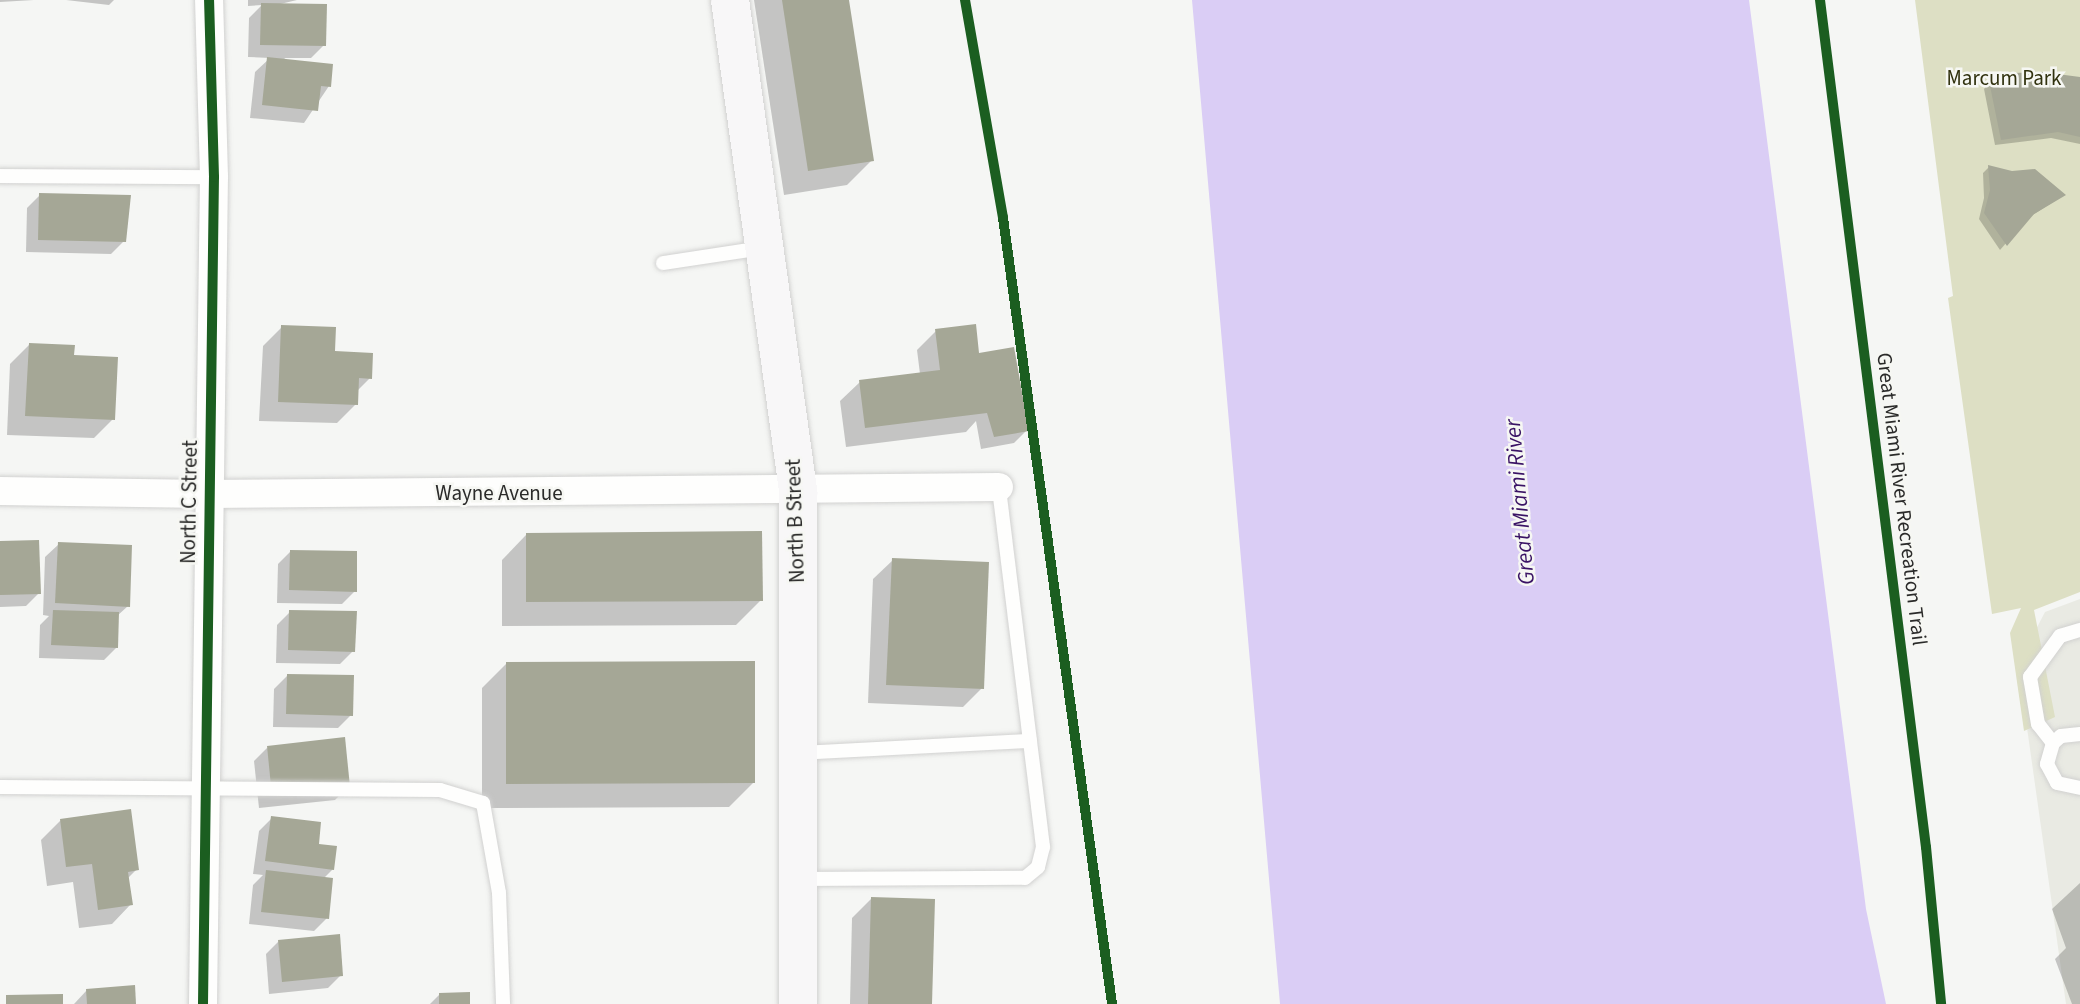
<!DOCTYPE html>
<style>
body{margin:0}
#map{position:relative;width:2080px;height:1004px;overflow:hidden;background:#f5f6f4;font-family:"Source Sans 3",sans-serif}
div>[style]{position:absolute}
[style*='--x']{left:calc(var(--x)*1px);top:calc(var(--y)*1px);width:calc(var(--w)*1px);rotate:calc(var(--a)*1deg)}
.built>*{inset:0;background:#e9eae3}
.green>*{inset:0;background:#dddfc4}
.water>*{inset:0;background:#dacdf5}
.shadow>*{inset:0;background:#0003}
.building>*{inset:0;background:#a5a796}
.roads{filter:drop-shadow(0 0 2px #d1d1d0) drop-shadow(0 0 2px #d1d1d0)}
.service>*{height:14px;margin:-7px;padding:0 7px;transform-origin:7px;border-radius:7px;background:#fefefd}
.minor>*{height:28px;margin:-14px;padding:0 14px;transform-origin:14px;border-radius:14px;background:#fefefd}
.secondary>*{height:38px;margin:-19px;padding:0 19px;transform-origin:19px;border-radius:19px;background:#f8f7f8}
.cycleway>*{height:10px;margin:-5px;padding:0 5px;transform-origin:5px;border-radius:5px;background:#1b5e20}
span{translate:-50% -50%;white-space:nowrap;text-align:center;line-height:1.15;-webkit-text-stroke:5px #f6f7f3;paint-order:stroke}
.park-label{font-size:21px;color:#31320f}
.street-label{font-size:21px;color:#2b2b2a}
.water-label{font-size:23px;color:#3a1365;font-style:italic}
</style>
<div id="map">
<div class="built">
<i style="clip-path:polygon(2080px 599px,2080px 1004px,2066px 1004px,2018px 664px,2045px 612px)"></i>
</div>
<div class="green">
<i style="clip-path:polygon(1915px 0,2080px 0,2080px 592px,2034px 610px,2055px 717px,2024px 731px,2010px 633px,2021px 608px,1992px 614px,1948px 298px,1953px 296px)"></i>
</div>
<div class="water">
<i style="clip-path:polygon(1192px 0,1749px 0,1866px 909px,1886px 1004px,1280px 1004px)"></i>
</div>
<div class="shadow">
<i style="clip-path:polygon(0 0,34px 0,0 2px)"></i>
<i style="clip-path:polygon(66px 0,114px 0,109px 5px)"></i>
<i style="clip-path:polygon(248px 0,297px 0,276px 5px,324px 45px,311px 58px,284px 58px,329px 86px,304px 123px,250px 118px,255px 72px,270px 58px,248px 57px,249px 18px,262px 5px,248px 6px)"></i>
<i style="clip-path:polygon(754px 0,847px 0,872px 160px,847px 185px,784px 195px)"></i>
<i style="clip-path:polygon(2080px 81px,2080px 144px,2051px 138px,1995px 145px,1984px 89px,1990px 82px)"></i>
<i style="clip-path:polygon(1989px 167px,2064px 195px,2028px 218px,2000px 250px,1979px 219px,1984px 198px,1983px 173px)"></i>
<i style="clip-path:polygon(40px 195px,124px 241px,111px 254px,26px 252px,27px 208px)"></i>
<i style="clip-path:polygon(282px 327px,370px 378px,357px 391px,356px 404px,337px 423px,259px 421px,263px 346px)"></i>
<i style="clip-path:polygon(936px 331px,978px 357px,1027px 430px,1014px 443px,981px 449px,976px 421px,966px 432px,846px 447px,840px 401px,860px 382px,920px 374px,917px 350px)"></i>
<i style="clip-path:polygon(29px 345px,72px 356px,113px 419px,94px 438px,7px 435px,10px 364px)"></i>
<i style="clip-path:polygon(526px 535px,761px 600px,736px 625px,502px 626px,502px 560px)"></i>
<i style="clip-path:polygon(0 543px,39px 593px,26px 606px,0 607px)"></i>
<i style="clip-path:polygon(59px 544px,128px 606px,117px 616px,117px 647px,104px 660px,39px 658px,40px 625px,49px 616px,43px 615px,45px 557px)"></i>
<i style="clip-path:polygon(291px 551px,355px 591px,342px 604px,277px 603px,278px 564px)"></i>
<i style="clip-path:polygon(893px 560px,982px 688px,963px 707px,868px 703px,873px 579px)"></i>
<i style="clip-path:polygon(290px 612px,353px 651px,340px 664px,276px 663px,277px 625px)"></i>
<i style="clip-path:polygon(506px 664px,754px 782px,729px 807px,482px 808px,482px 688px)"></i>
<i style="clip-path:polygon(287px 676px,351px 715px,338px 728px,273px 727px,274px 689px)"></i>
<i style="clip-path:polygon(267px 748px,348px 787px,335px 800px,259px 808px,254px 761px)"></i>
<i style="clip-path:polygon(272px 818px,333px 869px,324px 878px,327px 918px,314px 931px,249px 924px,253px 885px,263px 875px,253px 874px,259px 831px)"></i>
<i style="clip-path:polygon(61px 820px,137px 869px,127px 879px,131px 904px,112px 924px,79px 928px,73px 882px,47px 886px,41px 840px)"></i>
<i style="clip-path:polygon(2080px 883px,2080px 1004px,2072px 1004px,2055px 959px,2066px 948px,2052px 909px)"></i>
<i style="clip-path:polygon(871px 899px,930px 1004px,850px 1004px,852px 918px)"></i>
<i style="clip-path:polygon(279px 941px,341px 975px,328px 988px,269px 994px,266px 954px)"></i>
<i style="clip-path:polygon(87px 990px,135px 1004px,74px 1004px)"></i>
<i style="clip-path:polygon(440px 994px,468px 1004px,430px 1004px)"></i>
</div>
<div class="building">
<i style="clip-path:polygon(782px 0,849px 0,874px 161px,808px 171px)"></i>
<i style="clip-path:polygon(261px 3px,327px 4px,326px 46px,260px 45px)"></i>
<i style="clip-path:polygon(267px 57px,333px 64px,331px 87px,321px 86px,318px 111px,262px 105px)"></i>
<i style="clip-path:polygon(2042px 72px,2080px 77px,2080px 137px,2058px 132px,2001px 140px,1989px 81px,2014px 73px)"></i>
<i style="clip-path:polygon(1988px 165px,2012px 171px,2035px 169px,2066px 195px,2034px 214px,2007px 246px,1984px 213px,1990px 190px)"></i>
<i style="clip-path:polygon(39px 193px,131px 195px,126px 242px,38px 240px)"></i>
<i style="clip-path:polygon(976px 324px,979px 353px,1014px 347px,1029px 431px,994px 437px,987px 413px,865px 428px,859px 380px,940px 370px,935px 329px)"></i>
<i style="clip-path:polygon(281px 325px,336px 327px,335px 351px,373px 353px,372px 379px,359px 378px,358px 405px,278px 402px)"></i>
<i style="clip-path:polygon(29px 343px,75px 345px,74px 355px,118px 357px,115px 420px,25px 416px)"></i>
<i style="clip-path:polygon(762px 531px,763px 601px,526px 602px,526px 533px)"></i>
<i style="clip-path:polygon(39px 540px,41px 594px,0 595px,0 541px)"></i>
<i style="clip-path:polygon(58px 542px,132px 545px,130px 607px,55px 603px)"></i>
<i style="clip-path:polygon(290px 550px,357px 551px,357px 592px,289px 590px)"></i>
<i style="clip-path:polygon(892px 558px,989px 562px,984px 689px,886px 685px)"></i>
<i style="clip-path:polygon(53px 610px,119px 612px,118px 648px,51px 645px)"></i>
<i style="clip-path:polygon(289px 610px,357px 611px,355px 652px,288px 650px)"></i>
<i style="clip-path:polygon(755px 661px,755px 783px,506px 784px,506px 662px)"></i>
<i style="clip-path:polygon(287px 674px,354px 675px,353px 716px,286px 714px)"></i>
<i style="clip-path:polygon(345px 737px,350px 787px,272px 796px,267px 746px)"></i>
<i style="clip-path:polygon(131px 809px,139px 870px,128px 872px,133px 905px,98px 910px,92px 864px,66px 867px,60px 819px)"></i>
<i style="clip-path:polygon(271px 816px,321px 822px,319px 844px,337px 846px,334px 870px,265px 861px)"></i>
<i style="clip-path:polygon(266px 870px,333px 878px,329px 919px,261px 912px)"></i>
<i style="clip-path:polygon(871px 897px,935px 899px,932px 1004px,868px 1004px)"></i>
<i style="clip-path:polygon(340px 934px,343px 976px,282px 982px,278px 940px)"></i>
<i style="clip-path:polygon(135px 985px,136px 1004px,87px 1004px,86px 989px)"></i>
<i style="clip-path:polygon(470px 992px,470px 1004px,439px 1004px,439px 993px)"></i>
<i style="clip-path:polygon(63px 994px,63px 1004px,6px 1004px,6px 995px)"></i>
</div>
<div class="roads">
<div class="service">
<i style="--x:0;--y:176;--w:214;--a:0.3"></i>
<i style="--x:663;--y:263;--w:100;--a:-8.6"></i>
<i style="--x:2080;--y:734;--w:19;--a:174"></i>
<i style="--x:2061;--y:736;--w:11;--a:139"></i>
<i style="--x:2053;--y:743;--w:22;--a:106"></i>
<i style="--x:2047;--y:764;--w:21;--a:62"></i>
<i style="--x:2057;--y:783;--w:24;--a:12"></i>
<i style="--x:2053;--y:743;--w:24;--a:-128"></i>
<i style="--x:2038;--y:724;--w:48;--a:-99.7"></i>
<i style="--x:2030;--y:677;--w:51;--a:-53.8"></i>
<i style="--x:2060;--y:636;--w:21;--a:-17"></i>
<i style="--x:799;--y:753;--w:231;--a:-3"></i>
<i style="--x:0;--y:787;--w:440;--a:0.4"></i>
<i style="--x:440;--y:790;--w:45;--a:16.8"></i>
<i style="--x:483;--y:803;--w:91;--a:79.9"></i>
<i style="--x:499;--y:893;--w:111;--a:87.9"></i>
<i style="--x:799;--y:879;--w:226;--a:-0.3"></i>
<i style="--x:1025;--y:878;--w:17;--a:-40"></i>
<i style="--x:1038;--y:867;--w:21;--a:-76"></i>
<i style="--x:1043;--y:847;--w:363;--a:-97"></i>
</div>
<div class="minor">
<i style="--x:0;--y:491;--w:207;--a:0.8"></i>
<i style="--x:207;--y:494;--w:792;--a:-0.51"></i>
<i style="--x:203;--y:1004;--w:827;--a:-89.24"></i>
<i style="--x:214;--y:177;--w:177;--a:-91.6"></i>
</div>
<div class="secondary">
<i style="--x:730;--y:0;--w:497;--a:82.1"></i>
<i style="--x:798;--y:492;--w:512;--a:90"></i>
</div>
</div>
<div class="cycleway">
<i style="--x:965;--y:0;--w:221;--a:80.1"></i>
<i style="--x:1003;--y:218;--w:794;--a:82.1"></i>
<i style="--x:1820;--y:0;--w:854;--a:82.87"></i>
<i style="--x:1926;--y:847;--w:158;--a:84.5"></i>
<i style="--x:203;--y:1004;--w:827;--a:-89.24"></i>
<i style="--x:214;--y:177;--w:177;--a:-91.6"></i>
</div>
<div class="park-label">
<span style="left:2004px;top:78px">Marcum Park</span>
</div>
<div class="street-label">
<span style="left:499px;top:493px">Wayne Avenue</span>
<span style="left:1902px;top:499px;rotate:83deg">Great Miami River Recreation Trail</span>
<span style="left:189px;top:502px;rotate:-89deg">North C Street</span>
<span style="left:795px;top:521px;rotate:-92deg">North B Street</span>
</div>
<div class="water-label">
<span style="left:1520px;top:502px;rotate:-95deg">Great Miami River</span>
</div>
</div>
